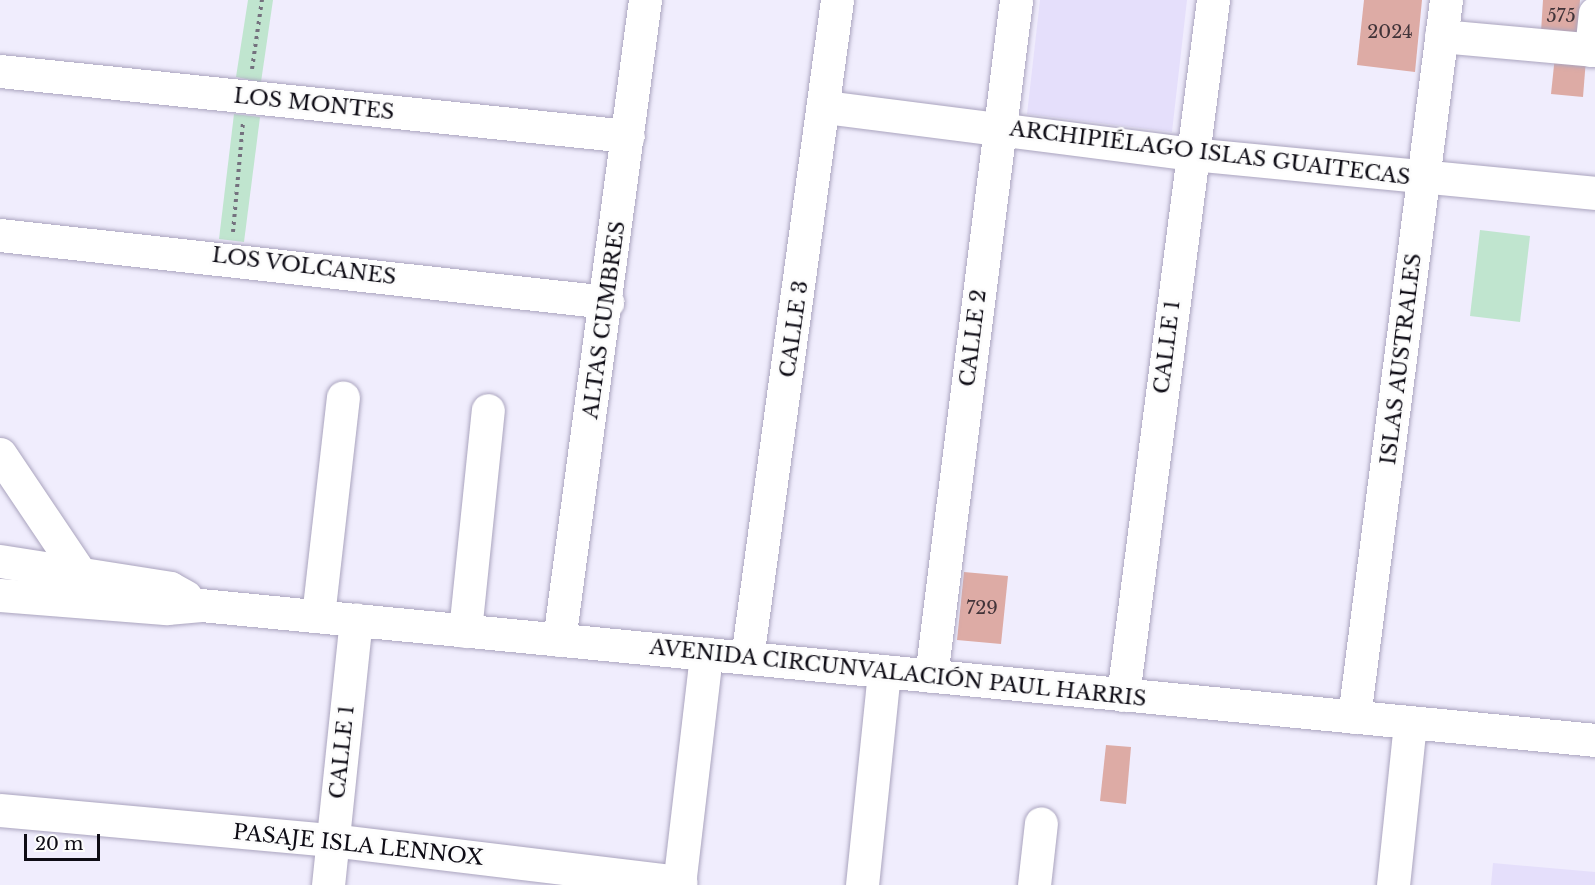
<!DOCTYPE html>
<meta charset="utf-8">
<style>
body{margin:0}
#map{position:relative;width:1595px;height:885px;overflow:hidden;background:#f0edfd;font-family:"Libre Baskerville",serif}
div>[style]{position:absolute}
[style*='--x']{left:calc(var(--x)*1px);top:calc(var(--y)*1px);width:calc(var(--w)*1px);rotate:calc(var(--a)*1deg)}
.built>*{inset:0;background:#e5dffb}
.green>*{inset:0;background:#c0e5cf}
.building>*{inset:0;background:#ddaba5}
.path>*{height:4px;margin-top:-2px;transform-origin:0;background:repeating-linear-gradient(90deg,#74717e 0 3px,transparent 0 7.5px)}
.roads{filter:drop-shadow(0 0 2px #aaa4be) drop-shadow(0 0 2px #aaa4be)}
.minor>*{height:33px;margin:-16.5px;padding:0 16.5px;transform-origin:16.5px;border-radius:16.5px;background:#fff}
.major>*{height:33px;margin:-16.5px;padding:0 16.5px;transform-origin:16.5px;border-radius:16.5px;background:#fff}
span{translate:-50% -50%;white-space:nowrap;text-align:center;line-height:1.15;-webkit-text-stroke:5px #fcfcfc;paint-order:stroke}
.number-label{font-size:18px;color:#423439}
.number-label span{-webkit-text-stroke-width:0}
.street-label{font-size:21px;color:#0e0c15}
.scale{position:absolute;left:24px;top:834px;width:76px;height:27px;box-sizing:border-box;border:3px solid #0e0c15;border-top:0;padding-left:8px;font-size:18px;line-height:21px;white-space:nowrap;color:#0e0c15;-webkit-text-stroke:4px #fcfcfc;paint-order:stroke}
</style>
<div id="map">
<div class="built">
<i style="clip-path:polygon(1040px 0,1187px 0,1172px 132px,1027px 114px)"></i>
<i style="clip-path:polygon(1493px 863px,1595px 872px,1595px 885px,1491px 885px)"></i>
</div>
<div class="green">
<i style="clip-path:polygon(248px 0,273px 0,261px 82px,236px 77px)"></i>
<i style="clip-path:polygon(234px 114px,260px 117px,244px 242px,219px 239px)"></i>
<i style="clip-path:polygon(1480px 230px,1530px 236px,1520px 322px,1470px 316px)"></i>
</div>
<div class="building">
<i style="clip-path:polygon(1364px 0,1422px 0,1415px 72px,1357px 65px)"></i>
<i style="clip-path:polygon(1543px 0,1580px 0,1578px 34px,1541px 32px)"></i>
<i style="clip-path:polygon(1555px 56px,1586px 59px,1583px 97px,1551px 94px)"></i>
<i style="clip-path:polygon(964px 572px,1008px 576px,1001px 644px,957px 640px)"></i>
<i style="clip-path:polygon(1106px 745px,1131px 747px,1126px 804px,1100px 801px)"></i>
</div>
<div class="path">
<i style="--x:252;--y:69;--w:70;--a:-81.8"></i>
<i style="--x:233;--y:232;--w:109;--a:-84.8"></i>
</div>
<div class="roads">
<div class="minor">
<i style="--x:1441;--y:36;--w:155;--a:5.2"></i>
<i style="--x:1591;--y:50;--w:37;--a:-84"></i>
<i style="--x:0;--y:71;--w:631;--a:5.91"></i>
<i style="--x:825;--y:107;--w:369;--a:7.3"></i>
<i style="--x:1191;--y:154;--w:406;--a:5.5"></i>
<i style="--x:0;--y:235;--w:611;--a:6.3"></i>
<i style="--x:0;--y:454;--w:140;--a:56.1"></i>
<i style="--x:318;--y:616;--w:220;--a:-83.5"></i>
<i style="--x:465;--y:631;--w:222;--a:-84.1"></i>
<i style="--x:559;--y:640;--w:646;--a:-82.35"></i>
<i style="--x:747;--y:658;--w:664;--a:-82.21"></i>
<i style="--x:931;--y:676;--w:681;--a:-82.83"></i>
<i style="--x:1123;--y:695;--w:701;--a:-82.62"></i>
<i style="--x:1354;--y:717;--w:723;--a:-82.69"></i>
<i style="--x:0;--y:810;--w:333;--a:5.2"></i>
<i style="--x:332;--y:840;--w:351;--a:6.9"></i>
<i style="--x:328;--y:885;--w:267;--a:-84"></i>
<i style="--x:679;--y:885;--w:233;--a:-83.3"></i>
<i style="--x:862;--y:885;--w:215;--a:-84.1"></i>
<i style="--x:1034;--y:885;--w:62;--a:-83.6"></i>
<i style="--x:1393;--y:885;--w:163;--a:-84"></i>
</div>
<div class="major">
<i style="--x:0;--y:561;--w:172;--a:9"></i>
<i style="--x:170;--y:588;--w:18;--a:29"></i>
<i style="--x:0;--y:595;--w:168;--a:4.5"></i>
<i style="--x:167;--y:608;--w:34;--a:-5"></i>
<i style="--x:201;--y:605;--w:1401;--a:5.53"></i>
</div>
</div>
<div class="number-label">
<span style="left:1561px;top:16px">575</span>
<span style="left:1390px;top:32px">2024</span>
<span style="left:982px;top:608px">729</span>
</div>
<div class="street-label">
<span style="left:314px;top:104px;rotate:6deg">LOS MONTES</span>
<span style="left:1210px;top:153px;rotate:7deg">ARCHIPIÉLAGO ISLAS GUAITECAS</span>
<span style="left:304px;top:266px;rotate:7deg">LOS VOLCANES</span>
<span style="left:604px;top:320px;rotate:-82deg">ALTAS CUMBRES</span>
<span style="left:794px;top:329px;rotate:-82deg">CALLE 3</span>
<span style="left:973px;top:338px;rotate:-83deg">CALLE 2</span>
<span style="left:1167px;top:347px;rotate:-83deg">CALLE 1</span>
<span style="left:1401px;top:359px;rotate:-83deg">ISLAS AUSTRALES</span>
<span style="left:898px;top:673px;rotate:6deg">AVENIDA CIRCUNVALACIÓN PAUL HARRIS</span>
<span style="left:342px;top:752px;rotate:-84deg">CALLE 1</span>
<span style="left:358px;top:845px;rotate:6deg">PASAJE ISLA LENNOX</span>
</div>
<div class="scale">20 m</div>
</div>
